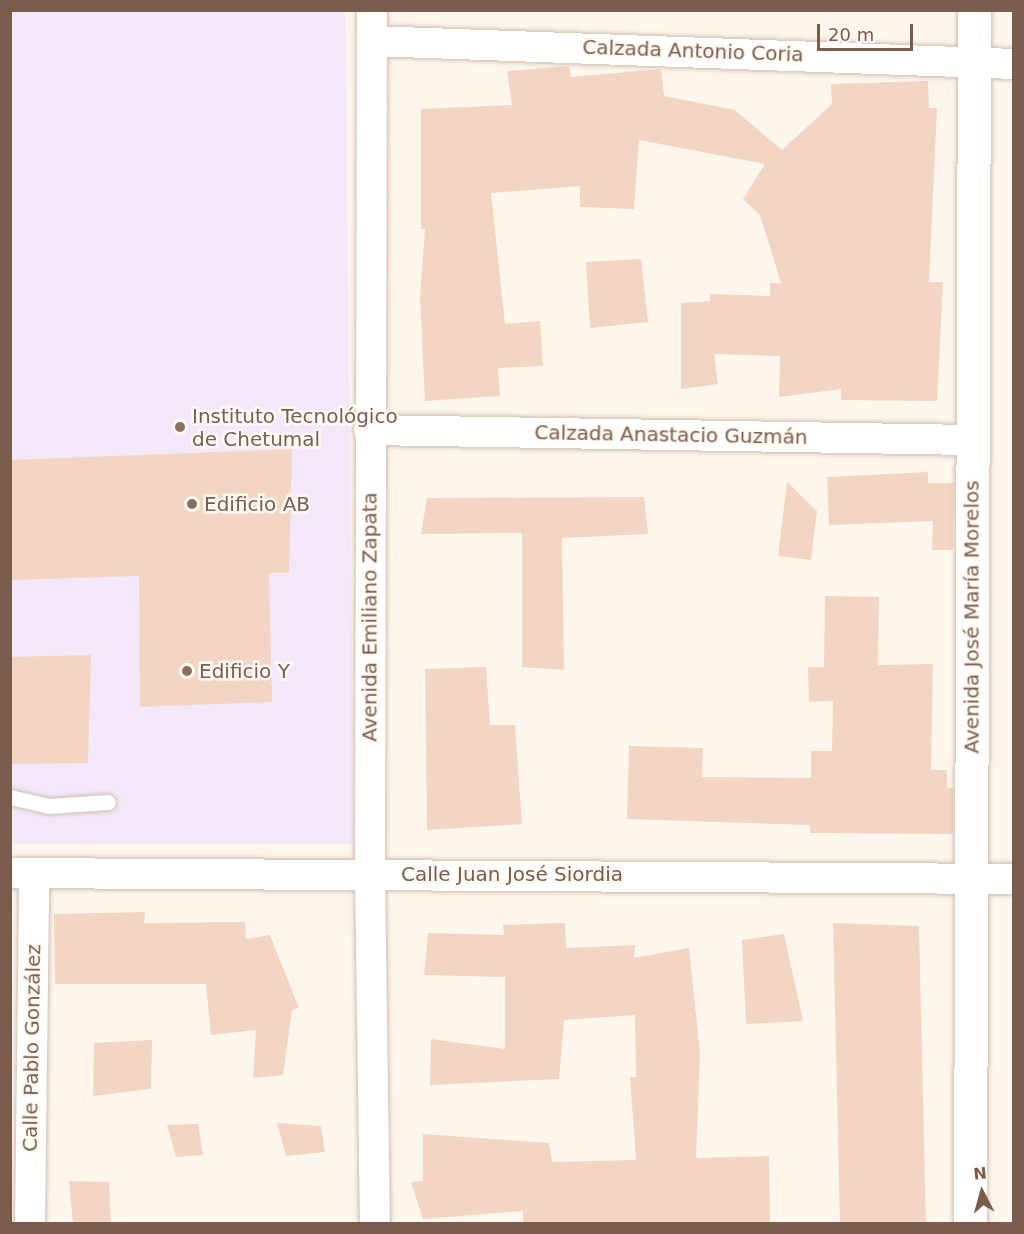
<!DOCTYPE html>
<meta charset="utf-8">
<style>
body{margin:0}
#map{position:relative;width:1024px;height:1234px;overflow:hidden;background:#fdf6ec;font-family:"DejaVu Sans",sans-serif}
div>[style]{position:absolute}
[style*='--x']{left:calc(var(--x)*1px);top:calc(var(--y)*1px);width:calc(var(--w)*1px);rotate:calc(var(--a)*1deg)}
.education>*{inset:0;background:#f3e8fa}
.building>*{inset:0;background:#f3d5c3}
.roads{filter:drop-shadow(0 0 2px #d1beb0) drop-shadow(0 0 2px #d1beb0)}
.lane>*{height:15px;margin:-7.5px;padding:0 7.5px;transform-origin:7.5px;border-radius:7.5px;background:#fff}
.street>*{height:30px;margin:-15px;padding:0 15px;transform-origin:15px;border-radius:15px;background:#fff}
.secondary>*{height:33px;margin:-16.5px;padding:0 16.5px;transform-origin:16.5px;border-radius:16.5px;background:#fff}
.dots>*{width:16px;height:16px;translate:-50% -50%;box-sizing:border-box;border:3px solid #fffaf3;border-radius:50%}
span{translate:-50% -50%;white-space:nowrap;text-align:center;line-height:1.15;-webkit-text-stroke:5px #fffaf3;paint-order:stroke}
.street-label{font-size:20px;color:#7a5c4d}
.education-label{font-size:20px;color:#785e54}
.left{translate:0 -50%;text-align:left}
.frame{position:absolute;inset:0;border:12px solid #7a5c4d;pointer-events:none}
.north{position:absolute;left:952px;top:1162px;width:60px;height:60px;-webkit-text-stroke:4px #fffaf3;paint-order:stroke;rotate:354deg;font-size:16px;font-weight:700;line-height:24px;text-align:center;color:#7a5c4d}
.north::after{content:'';display:block;margin:auto;width:21px;height:27px;background:#7a5c4d;clip-path:polygon(50% 0,100% 100%,50% 72%,0 100%)}
.scale{position:absolute;left:817px;top:24px;width:96px;height:27px;box-sizing:border-box;border:3px solid #7a5c4d;border-top:0;padding-left:8px;font-size:18px;line-height:21px;white-space:nowrap;color:#7a5c4d;-webkit-text-stroke:4px #fffaf3;paint-order:stroke}
</style>
<div id="map">
<div class="education">
<i style="clip-path:polygon(11px 11px,345px 11px,354px 844px,11px 844px)"></i>
</div>
<div class="building">
<i style="clip-path:polygon(569px 66px,571px 77px,661px 69px,664px 96px,735px 110px,782px 150px,832px 104px,831px 84px,928px 81px,929px 108px,937px 108px,929px 282px,943px 282px,937px 401px,841px 400px,841px 389px,779px 397px,780px 356px,714px 354px,718px 384px,681px 389px,681px 303px,710px 301px,710px 294px,770px 296px,770px 283px,781px 283px,760px 215px,743px 199px,765px 164px,639px 140px,634px 209px,580px 207px,580px 186px,491px 193px,505px 324px,540px 321px,543px 366px,498px 368px,500px 396px,425px 401px,420px 297px,425px 229px,421px 229px,421px 109px,512px 105px,507px 71px)"></i>
<i style="clip-path:polygon(641px 259px,648px 322px,590px 328px,586px 262px)"></i>
<i style="clip-path:polygon(292px 449px,289px 573px,269px 573px,272px 702px,140px 707px,139px 576px,10px 580px,10px 460px)"></i>
<i style="clip-path:polygon(928px 472px,928px 483px,954px 483px,953px 550px,932px 550px,933px 521px,829px 525px,827px 477px)"></i>
<i style="clip-path:polygon(787px 482px,817px 511px,811px 560px,778px 556px)"></i>
<i style="clip-path:polygon(644px 497px,648px 534px,562px 538px,564px 670px,522px 667px,522px 533px,421px 534px,427px 498px)"></i>
<i style="clip-path:polygon(825px 596px,879px 597px,878px 665px,933px 664px,931px 770px,947px 770px,947px 788px,953px 788px,953px 834px,810px 833px,810px 825px,627px 819px,629px 746px,703px 748px,702px 777px,811px 778px,811px 751px,832px 751px,833px 701px,809px 702px,808px 667px,824px 667px)"></i>
<i style="clip-path:polygon(91px 655px,88px 763px,10px 764px,10px 657px)"></i>
<i style="clip-path:polygon(486px 667px,490px 725px,515px 725px,522px 824px,427px 830px,425px 669px)"></i>
<i style="clip-path:polygon(145px 912px,144px 923px,245px 922px,246px 939px,270px 935px,299px 1008px,292px 1010px,283px 1075px,253px 1078px,256px 1030px,211px 1035px,206px 984px,55px 984px,54px 914px)"></i>
<i style="clip-path:polygon(565px 923px,566px 948px,635px 945px,634px 958px,689px 948px,700px 1053px,696px 1158px,769px 1156px,770px 1222px,523px 1223px,523px 1211px,423px 1219px,411px 1182px,423px 1181px,423px 1134px,549px 1143px,552px 1162px,636px 1160px,630px 1077px,636px 1077px,635px 1015px,564px 1020px,559px 1079px,430px 1085px,431px 1039px,505px 1049px,505px 977px,424px 975px,428px 933px,504px 935px,503px 925px)"></i>
<i style="clip-path:polygon(833px 923px,919px 926px,926px 1224px,840px 1224px)"></i>
<i style="clip-path:polygon(784px 934px,803px 1021px,746px 1024px,742px 940px)"></i>
<i style="clip-path:polygon(152px 1040px,151px 1089px,93px 1096px,94px 1043px)"></i>
<i style="clip-path:polygon(277px 1123px,321px 1126px,325px 1152px,286px 1156px)"></i>
<i style="clip-path:polygon(198px 1124px,203px 1155px,176px 1157px,167px 1125px)"></i>
<i style="clip-path:polygon(69px 1181px,109px 1182px,111px 1224px,73px 1224px)"></i>
</div>
<div class="roads">
<div class="lane">
<i style="--x:10;--y:797;--w:39;--a:13"></i>
<i style="--x:48;--y:806;--w:60;--a:-3.8"></i>
</div>
<div class="street">
<i style="--x:372;--y:10;--w:863;--a:90.13"></i>
<i style="--x:370;--y:873;--w:351;--a:89.2"></i>
<i style="--x:372;--y:41;--w:642;--a:2.05"></i>
<i style="--x:369;--y:430;--w:604;--a:0.95"></i>
<i style="--x:10;--y:873;--w:1004;--a:0.34"></i>
<i style="--x:30;--y:1224;--w:351;--a:-89.3"></i>
</div>
<div class="secondary">
<i style="--x:970;--y:1224;--w:1214;--a:-89.81"></i>
</div>
</div>
<div class="dots">
<i style="left:180px;top:427px;background:#8d6e63"></i>
<i style="left:192px;top:504px;background:#8d6e63"></i>
<i style="left:187px;top:671px;background:#8d6e63"></i>
</div>
<div class="street-label">
<span style="left:693px;top:51px;rotate:2deg">Calzada Antonio Coria</span>
<span style="left:671px;top:435px;rotate:1deg">Calzada Anastacio Guzmán</span>
<span style="left:370px;top:617px;rotate:-90deg">Avenida Emiliano Zapata</span>
<span style="left:972px;top:617px;rotate:-90deg">Avenida José María Morelos</span>
<span style="left:512px;top:874px">Calle Juan José Siordia</span>
<span style="left:32px;top:1048px;rotate:-89deg">Calle Pablo González</span>
</div>
<div class="education-label">
<span class="left" style="left:192px;top:428px">Instituto Tecnológico<br>de Chetumal</span>
<span class="left" style="left:204px;top:504px">Edificio AB</span>
<span class="left" style="left:199px;top:671px">Edificio Y</span>
</div>
<div class="frame"></div>
<div class="north">N</div>
<div class="scale">20 m</div>
</div>
